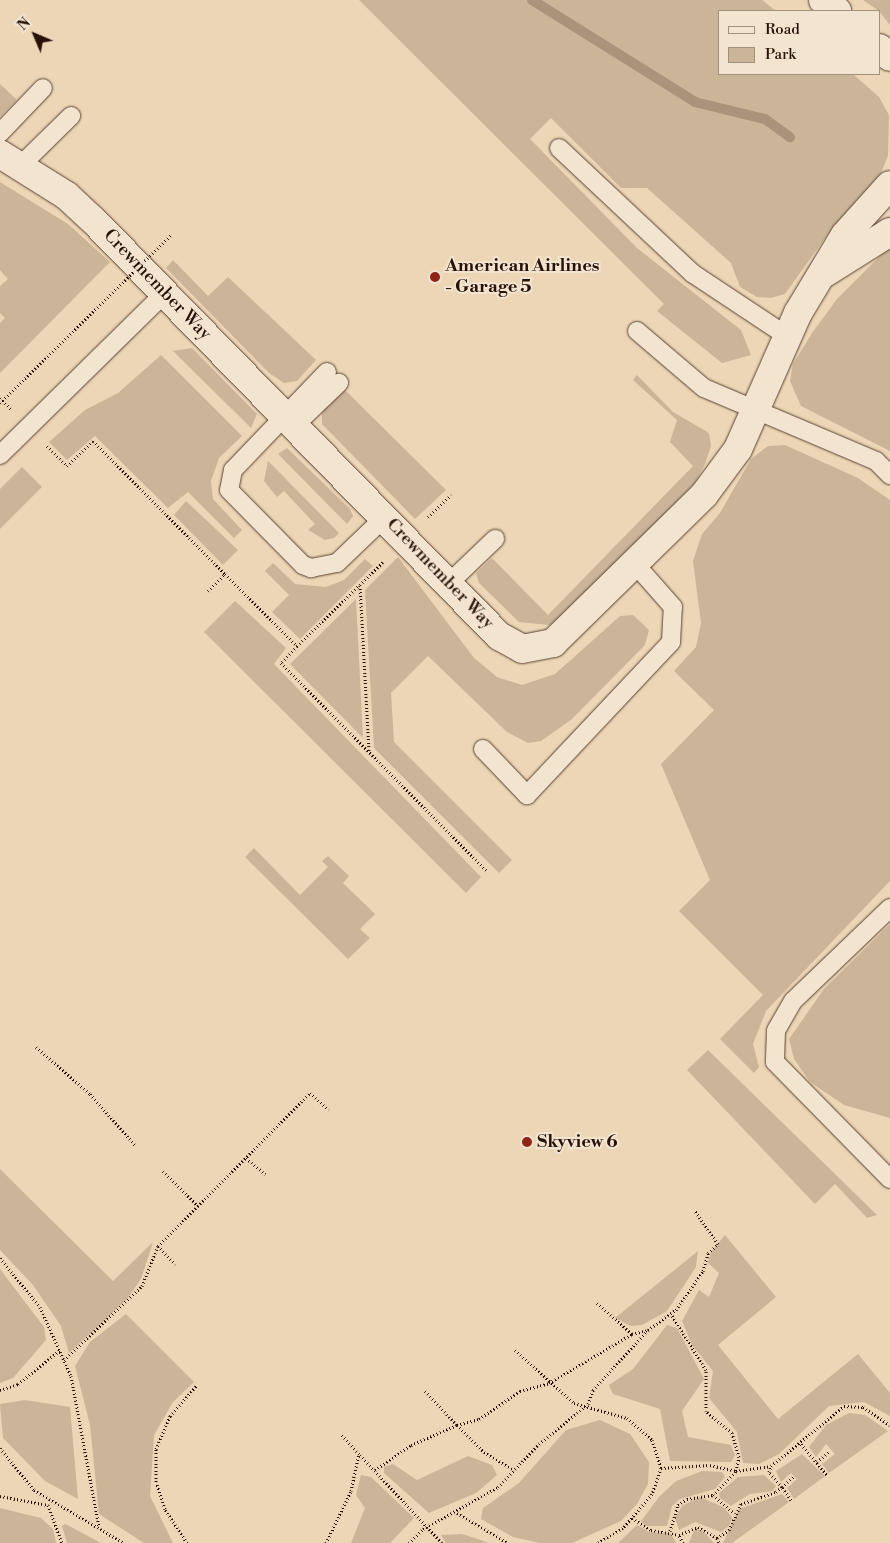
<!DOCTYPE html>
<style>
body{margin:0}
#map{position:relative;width:890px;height:1543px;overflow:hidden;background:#ecd6b6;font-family:"Libre Bodoni",serif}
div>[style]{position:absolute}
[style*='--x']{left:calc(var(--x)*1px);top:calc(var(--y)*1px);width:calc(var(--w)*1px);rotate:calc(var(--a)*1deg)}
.green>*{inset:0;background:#cbb598}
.stream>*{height:10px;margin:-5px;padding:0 5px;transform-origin:5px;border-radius:5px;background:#a9937a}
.path>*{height:3px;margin-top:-1.5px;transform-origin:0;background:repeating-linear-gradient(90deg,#281106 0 1px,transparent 0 3.5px)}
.roads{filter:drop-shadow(0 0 1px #594232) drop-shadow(0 0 1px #594232)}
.lane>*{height:18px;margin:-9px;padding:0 9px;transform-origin:9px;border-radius:9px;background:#f3e4d0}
.street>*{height:28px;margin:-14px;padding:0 14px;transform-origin:14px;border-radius:14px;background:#f3e4d0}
.secondary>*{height:28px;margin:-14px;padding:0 14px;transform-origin:14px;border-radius:14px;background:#f3e4d0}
.path-bridge>*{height:3px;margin-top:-1.5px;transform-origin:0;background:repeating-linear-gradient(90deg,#281106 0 1px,transparent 0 3.5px)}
.dots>*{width:14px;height:14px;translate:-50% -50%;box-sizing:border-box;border:2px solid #f3e4d0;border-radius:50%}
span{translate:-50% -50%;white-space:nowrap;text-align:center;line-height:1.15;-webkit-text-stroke:4px #f3e4d0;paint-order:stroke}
.poi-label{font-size:18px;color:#281106;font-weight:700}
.left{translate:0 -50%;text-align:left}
.street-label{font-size:18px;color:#281106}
.legend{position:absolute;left:718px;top:10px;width:162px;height:65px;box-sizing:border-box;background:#f3e4d0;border:1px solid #a2907f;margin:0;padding:6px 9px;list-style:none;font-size:15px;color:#281106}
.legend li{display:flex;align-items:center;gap:10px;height:25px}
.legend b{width:25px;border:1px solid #a2907f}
.north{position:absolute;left:10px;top:10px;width:50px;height:50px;-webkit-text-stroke:4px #f3e4d0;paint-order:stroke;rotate:315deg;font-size:14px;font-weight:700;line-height:20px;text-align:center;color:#281106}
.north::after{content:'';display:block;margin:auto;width:18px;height:22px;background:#281106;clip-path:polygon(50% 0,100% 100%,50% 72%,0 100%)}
</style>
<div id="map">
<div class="green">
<i style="clip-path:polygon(359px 0,762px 0,776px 11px,719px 11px,719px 74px,853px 74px,879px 97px,889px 115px,888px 156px,881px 173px,830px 231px,785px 294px,771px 298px,757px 297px,740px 287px,731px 263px,647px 188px,621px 188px,551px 118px,530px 139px,637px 248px,741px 330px,751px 355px,722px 363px,657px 311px,664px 304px)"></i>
<i style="clip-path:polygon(863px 0,890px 0,890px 25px,879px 11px)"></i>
<i style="clip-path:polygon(0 84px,17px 100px,0 117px)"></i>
<i style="clip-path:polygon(0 182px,68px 224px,110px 262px,0 373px,0 323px,5px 318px,0 313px,0 286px,8px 279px,0 270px)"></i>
<i style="clip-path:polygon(890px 246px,890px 451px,801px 406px,790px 381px,793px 364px,812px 333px,837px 299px)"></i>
<i style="clip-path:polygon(173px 260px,208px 296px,228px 277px,316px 360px,297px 381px,284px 383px,269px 373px,166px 268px)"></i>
<i style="clip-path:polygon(192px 348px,257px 414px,251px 428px,173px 351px)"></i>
<i style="clip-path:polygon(161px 355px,242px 436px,219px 458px,211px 481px,213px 499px,242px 530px,234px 538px,188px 492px,168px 508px,95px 436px,67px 460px,49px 442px,85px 410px,118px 393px)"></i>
<i style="clip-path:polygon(637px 375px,673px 412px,709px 433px,711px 446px,705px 464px,695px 483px,565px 617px,549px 625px,519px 622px,479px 583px,476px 573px,492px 558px,548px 615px,693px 466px,670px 442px,677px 420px,633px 380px)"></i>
<i style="clip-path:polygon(345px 390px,446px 490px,415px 519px,322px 424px,322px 412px)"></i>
<i style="clip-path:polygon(785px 445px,858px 478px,890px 500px,890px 881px,766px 1011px,753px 1044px,759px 1067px,754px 1073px,720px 1039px,763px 995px,679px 911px,710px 880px,661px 764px,714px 710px,674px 671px,696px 647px,701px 623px,693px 561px,702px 534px,720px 513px,751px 459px,768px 446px)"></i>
<i style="clip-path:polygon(287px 448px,350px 509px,353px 516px,347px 524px,278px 454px)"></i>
<i style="clip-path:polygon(268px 461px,339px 533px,334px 538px,325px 540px,308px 530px,315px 524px,284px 491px,277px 497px,264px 481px)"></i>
<i style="clip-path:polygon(22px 467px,42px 487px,0 529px,0 489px)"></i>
<i style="clip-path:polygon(186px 501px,238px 550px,223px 565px,174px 515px)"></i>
<i style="clip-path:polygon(398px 557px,474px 658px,497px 677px,522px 685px,555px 674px,620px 616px,633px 615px,649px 630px,645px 645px,572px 719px,541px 741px,528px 743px,507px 732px,428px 656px,391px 693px,394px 742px,512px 860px,499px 873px,374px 748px,365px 590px)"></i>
<i style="clip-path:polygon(365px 559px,373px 566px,300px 639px,272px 612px,289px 595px,265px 571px,273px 563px,295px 584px,326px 587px,344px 580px)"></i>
<i style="clip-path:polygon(356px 599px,363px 738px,290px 664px)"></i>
<i style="clip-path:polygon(235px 601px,286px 648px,274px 664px,481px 877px,466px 893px,204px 632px)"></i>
<i style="clip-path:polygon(254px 848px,300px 895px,328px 867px,322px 861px,328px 856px,349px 876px,343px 883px,375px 914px,360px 929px,370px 938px,348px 959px,245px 857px)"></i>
<i style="clip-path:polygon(890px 924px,890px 1118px,844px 1105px,810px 1082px,794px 1059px,789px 1039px,824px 989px)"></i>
<i style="clip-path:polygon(708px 1050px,877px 1215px,867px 1218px,835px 1184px,815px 1204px,687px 1070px)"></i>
<i style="clip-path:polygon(0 1169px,113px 1281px,153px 1242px,141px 1279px,127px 1299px,69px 1353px,61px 1326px,33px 1285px,0 1250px)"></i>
<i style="clip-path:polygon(725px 1235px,776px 1297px,718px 1345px,778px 1419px,858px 1354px,890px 1393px,890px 1416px,864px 1402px,829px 1406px,779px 1454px,759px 1464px,743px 1463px,737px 1432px,709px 1398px,713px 1371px,692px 1345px,682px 1321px,699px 1290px,709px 1297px,719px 1273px,708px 1263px,711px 1252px)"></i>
<i style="clip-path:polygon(698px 1251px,696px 1267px,667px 1311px,642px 1325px,631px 1326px,615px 1318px)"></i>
<i style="clip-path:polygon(0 1269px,44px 1327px,46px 1340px,13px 1378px,0 1383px)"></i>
<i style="clip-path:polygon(126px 1314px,194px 1382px,173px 1402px,154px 1435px,150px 1496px,173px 1543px,144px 1543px,99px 1514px,90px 1425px,75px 1366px,90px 1342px)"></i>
<i style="clip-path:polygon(667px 1325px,677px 1328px,704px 1379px,682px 1411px,688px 1437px,731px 1445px,735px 1455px,731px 1462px,670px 1461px,660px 1409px,613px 1394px,609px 1385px,633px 1369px)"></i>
<i style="clip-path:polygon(25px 1400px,70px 1407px,78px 1499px,45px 1481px,3px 1438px,0 1404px)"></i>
<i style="clip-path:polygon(849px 1413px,865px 1415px,888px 1431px,829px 1473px,822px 1464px,835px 1454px,826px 1444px,816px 1457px,809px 1447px,826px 1425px)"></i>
<i style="clip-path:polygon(600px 1420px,630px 1434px,649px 1462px,648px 1484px,637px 1504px,621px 1521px,572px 1543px,540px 1543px,513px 1537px,481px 1519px,483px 1508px,519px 1483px,566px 1430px)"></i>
<i style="clip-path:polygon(802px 1454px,825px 1476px,794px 1499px,787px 1488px,797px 1479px,791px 1473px,781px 1482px,776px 1471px)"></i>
<i style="clip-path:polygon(468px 1456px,492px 1465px,497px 1475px,476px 1493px,429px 1513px,384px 1473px,384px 1467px,393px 1464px,417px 1480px)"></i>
<i style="clip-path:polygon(702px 1471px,722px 1472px,725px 1477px,715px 1489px,680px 1499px,672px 1506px,667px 1526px,645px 1526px,641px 1521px,659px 1497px,676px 1481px)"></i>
<i style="clip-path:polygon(361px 1475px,371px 1477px,414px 1518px,390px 1543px,351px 1543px,365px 1508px,356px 1495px)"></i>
<i style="clip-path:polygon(764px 1475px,776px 1486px,773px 1491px,750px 1494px,731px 1506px,720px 1498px,719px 1493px,738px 1477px)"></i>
<i style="clip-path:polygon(782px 1494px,789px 1502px,732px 1543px,723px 1543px,739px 1509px)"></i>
<i style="clip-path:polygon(700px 1497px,723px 1507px,732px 1517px,729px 1526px,721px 1532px,695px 1522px,679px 1530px,675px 1518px,682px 1506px)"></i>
<i style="clip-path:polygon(0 1508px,41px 1518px,53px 1529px,56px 1543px,0 1543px)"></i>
<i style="clip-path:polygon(65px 1524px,73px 1528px,101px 1543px,67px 1543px,62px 1526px)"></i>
<i style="clip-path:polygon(637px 1525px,649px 1532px,671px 1534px,676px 1543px,618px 1543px)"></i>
<i style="clip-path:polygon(694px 1530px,702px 1530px,714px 1543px,689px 1543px)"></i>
<i style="clip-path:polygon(462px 1534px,478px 1539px,488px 1543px,446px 1543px,441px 1535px)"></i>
</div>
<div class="stream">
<i style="--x:532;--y:0;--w:192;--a:32"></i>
<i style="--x:695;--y:102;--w:72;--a:13.7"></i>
<i style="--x:765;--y:119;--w:31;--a:36"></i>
</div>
<div class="path">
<i style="--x:0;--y:398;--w:16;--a:45"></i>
<i style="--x:47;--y:446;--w:28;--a:45"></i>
<i style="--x:67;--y:466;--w:36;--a:-44"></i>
<i style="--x:93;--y:441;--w:187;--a:45.2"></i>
<i style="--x:428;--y:517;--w:32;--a:-44"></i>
<i style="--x:360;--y:585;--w:166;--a:86.9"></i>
<i style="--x:208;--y:591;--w:24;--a:-45"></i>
<i style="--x:225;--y:574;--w:102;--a:45"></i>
<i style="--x:297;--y:646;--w:120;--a:-44.3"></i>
<i style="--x:297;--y:646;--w:23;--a:133"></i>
<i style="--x:281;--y:663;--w:293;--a:45.3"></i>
<i style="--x:36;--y:1047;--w:72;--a:41"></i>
<i style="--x:90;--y:1094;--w:69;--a:48.5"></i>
<i style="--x:246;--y:1158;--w:25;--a:40"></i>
<i style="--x:163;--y:1171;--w:49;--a:45"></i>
<i style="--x:158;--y:1246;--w:25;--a:47"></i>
<i style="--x:0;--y:1258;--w:63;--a:50.8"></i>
<i style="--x:40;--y:1307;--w:76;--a:65.8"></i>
<i style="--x:71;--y:1376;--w:154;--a:79.5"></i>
<i style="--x:597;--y:1303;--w:47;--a:41.5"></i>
<i style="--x:515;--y:1350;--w:79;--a:41.9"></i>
<i style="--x:574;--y:1403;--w:55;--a:15.8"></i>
<i style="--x:627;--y:1418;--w:33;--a:41"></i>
<i style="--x:652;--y:1440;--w:29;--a:72"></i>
<i style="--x:661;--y:1468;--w:28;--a:109"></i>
<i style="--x:652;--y:1494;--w:45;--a:130.5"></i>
<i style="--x:623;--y:1528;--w:30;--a:150"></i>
<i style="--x:64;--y:1360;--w:108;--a:-43.5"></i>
<i style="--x:142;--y:1286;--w:43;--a:-68.2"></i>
<i style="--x:158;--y:1246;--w:216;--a:-45.2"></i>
<i style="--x:310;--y:1093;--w:25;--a:42"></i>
<i style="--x:0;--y:1390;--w:19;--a:-18"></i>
<i style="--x:18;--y:1384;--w:54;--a:-39"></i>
<i style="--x:425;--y:1391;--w:47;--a:46.7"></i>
<i style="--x:457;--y:1425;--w:23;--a:-15"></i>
<i style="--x:479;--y:1419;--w:50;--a:-34.3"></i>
<i style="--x:520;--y:1391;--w:30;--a:-15"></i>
<i style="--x:549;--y:1383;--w:96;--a:-30.6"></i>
<i style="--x:632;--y:1334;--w:16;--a:-14"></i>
<i style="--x:801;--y:1444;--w:40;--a:50"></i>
<i style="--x:0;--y:1448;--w:54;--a:51"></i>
<i style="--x:34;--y:1490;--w:104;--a:30.5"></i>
<i style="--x:360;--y:1455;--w:120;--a:47"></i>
<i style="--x:817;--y:1462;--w:16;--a:-40"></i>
<i style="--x:661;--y:1468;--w:49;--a:-3.5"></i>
<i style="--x:710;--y:1465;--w:27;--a:13"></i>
<i style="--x:736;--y:1471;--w:14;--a:-78"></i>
<i style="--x:739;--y:1457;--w:25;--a:-106"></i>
<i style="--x:732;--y:1433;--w:34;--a:-140"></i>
<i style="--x:706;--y:1411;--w:41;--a:-90"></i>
<i style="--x:706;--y:1370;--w:66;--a:-122"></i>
<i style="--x:375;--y:1470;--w:44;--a:-34.8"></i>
<i style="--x:411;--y:1445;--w:50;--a:-23.5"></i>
<i style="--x:457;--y:1425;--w:38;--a:45"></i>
<i style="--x:484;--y:1452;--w:35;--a:31"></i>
<i style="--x:713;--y:1495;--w:28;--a:41"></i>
<i style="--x:0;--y:1496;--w:49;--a:10.6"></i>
<i style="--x:48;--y:1505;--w:40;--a:69.8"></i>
<i style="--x:791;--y:1500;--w:16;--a:-125"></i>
<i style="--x:782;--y:1487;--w:15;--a:-42"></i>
<i style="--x:457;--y:1513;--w:59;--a:30.5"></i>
<i style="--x:632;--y:1518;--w:22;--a:32"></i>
<i style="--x:651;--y:1530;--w:28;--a:10"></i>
<i style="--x:670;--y:1531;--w:27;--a:-73"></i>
<i style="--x:678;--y:1505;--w:11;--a:-34"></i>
<i style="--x:687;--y:1499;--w:26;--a:-9"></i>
<i style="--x:713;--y:1495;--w:33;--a:-46"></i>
<i style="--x:736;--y:1471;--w:35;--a:-8"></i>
<i style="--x:717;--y:1538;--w:5;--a:68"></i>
<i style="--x:187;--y:1543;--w:40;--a:-122.9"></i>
<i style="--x:165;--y:1509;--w:28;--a:-108"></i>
<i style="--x:156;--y:1482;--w:33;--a:-90"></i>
<i style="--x:156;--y:1449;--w:36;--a:-67"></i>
<i style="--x:170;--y:1416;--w:41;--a:-48.9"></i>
<i style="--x:326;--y:1543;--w:58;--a:-64.3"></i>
<i style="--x:351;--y:1491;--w:38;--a:-78"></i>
<i style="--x:359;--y:1454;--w:28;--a:-132"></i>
<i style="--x:409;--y:1543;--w:20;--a:-45"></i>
<i style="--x:423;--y:1529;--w:86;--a:-29.2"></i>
<i style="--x:498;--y:1487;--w:59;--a:-46.4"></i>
<i style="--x:539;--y:1444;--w:63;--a:-39.2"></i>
<i style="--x:588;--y:1404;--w:15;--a:-70"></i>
<i style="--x:593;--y:1390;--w:81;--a:-47.5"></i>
<i style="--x:648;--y:1330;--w:34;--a:-36"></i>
<i style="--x:676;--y:1310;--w:47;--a:-55.3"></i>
<i style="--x:703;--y:1271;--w:19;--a:-74"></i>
<i style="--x:708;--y:1253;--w:13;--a:-42"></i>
<i style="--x:718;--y:1244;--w:40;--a:-124.9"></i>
<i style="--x:683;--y:1543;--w:9;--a:-117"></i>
<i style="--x:679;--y:1535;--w:21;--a:-23"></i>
<i style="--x:698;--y:1527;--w:22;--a:30"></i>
<i style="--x:717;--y:1538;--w:14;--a:-34"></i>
<i style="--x:729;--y:1530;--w:29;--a:-65"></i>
<i style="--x:741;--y:1504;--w:37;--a:-19"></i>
<i style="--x:776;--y:1492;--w:8;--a:-40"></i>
<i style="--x:782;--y:1487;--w:20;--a:-131"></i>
<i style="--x:769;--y:1472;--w:6;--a:-72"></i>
<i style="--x:771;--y:1466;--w:94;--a:-39.4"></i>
<i style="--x:844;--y:1406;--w:19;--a:3"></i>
<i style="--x:863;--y:1407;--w:32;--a:34"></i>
</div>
<div class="roads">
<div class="lane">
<i style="--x:0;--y:133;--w:62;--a:-46.3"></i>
<i style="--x:559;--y:148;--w:183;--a:43.2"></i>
<i style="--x:692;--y:273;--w:114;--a:33.6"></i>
<i style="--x:19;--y:167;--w:73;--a:-44.4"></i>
<i style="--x:637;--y:331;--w:88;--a:40.4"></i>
<i style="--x:704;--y:388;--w:187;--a:23"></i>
<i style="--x:876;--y:461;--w:20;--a:45"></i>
<i style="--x:327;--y:372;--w:136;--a:133.8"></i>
<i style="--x:233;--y:470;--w:20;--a:101"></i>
<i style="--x:229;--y:490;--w:105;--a:45.4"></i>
<i style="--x:303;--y:565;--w:9;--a:21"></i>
<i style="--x:311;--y:568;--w:26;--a:-11"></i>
<i style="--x:337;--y:563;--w:66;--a:-43.8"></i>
<i style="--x:295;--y:425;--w:61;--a:-43.7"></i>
<i style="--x:0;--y:455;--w:231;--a:-44.5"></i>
<i style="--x:449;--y:583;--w:64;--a:-43.7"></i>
<i style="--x:483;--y:749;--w:64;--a:46.3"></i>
<i style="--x:527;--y:795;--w:210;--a:-46.7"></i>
<i style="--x:671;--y:642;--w:35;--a:-87"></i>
<i style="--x:673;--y:607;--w:57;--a:-131.5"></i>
<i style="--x:890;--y:908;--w:134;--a:136.2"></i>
<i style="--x:793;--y:1001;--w:34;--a:120"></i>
<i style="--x:776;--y:1031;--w:31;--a:92"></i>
<i style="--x:775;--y:1062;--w:164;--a:45.5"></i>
</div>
<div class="street">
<i style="--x:0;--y:154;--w:79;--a:32.1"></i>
<i style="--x:67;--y:196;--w:35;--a:43"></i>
<i style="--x:93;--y:220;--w:581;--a:45.7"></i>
<i style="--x:499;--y:636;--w:26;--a:29"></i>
<i style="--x:522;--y:649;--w:32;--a:-11"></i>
<i style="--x:553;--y:643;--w:211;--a:-44.4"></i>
<i style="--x:704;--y:495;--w:57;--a:-53.5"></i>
<i style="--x:738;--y:449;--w:149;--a:-66.2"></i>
<i style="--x:798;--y:313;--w:91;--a:-58.9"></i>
<i style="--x:845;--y:235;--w:67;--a:-48"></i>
<i style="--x:825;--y:273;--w:77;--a:-32.2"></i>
</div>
<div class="secondary">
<i style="--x:823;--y:0;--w:18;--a:38"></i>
<i style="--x:879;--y:48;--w:14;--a:39"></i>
</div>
</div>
<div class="path-bridge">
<i style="--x:0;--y:403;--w:241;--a:-44.5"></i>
</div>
<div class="dots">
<i style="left:435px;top:277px;background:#8f2418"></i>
<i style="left:527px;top:1142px;background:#8f2418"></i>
</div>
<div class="poi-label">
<span class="left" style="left:445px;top:277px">American Airlines<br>- Garage 5</span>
<span class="left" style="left:537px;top:1142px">Skyview 6</span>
</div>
<div class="street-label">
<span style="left:157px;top:285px;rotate:46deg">Crewmember Way</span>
<span style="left:440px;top:574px;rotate:46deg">Crewmember Way</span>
</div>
<ul class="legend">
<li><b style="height:6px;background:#f3e4d0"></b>Road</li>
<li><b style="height:14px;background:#cbb598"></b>Park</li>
</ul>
<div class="north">N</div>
</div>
